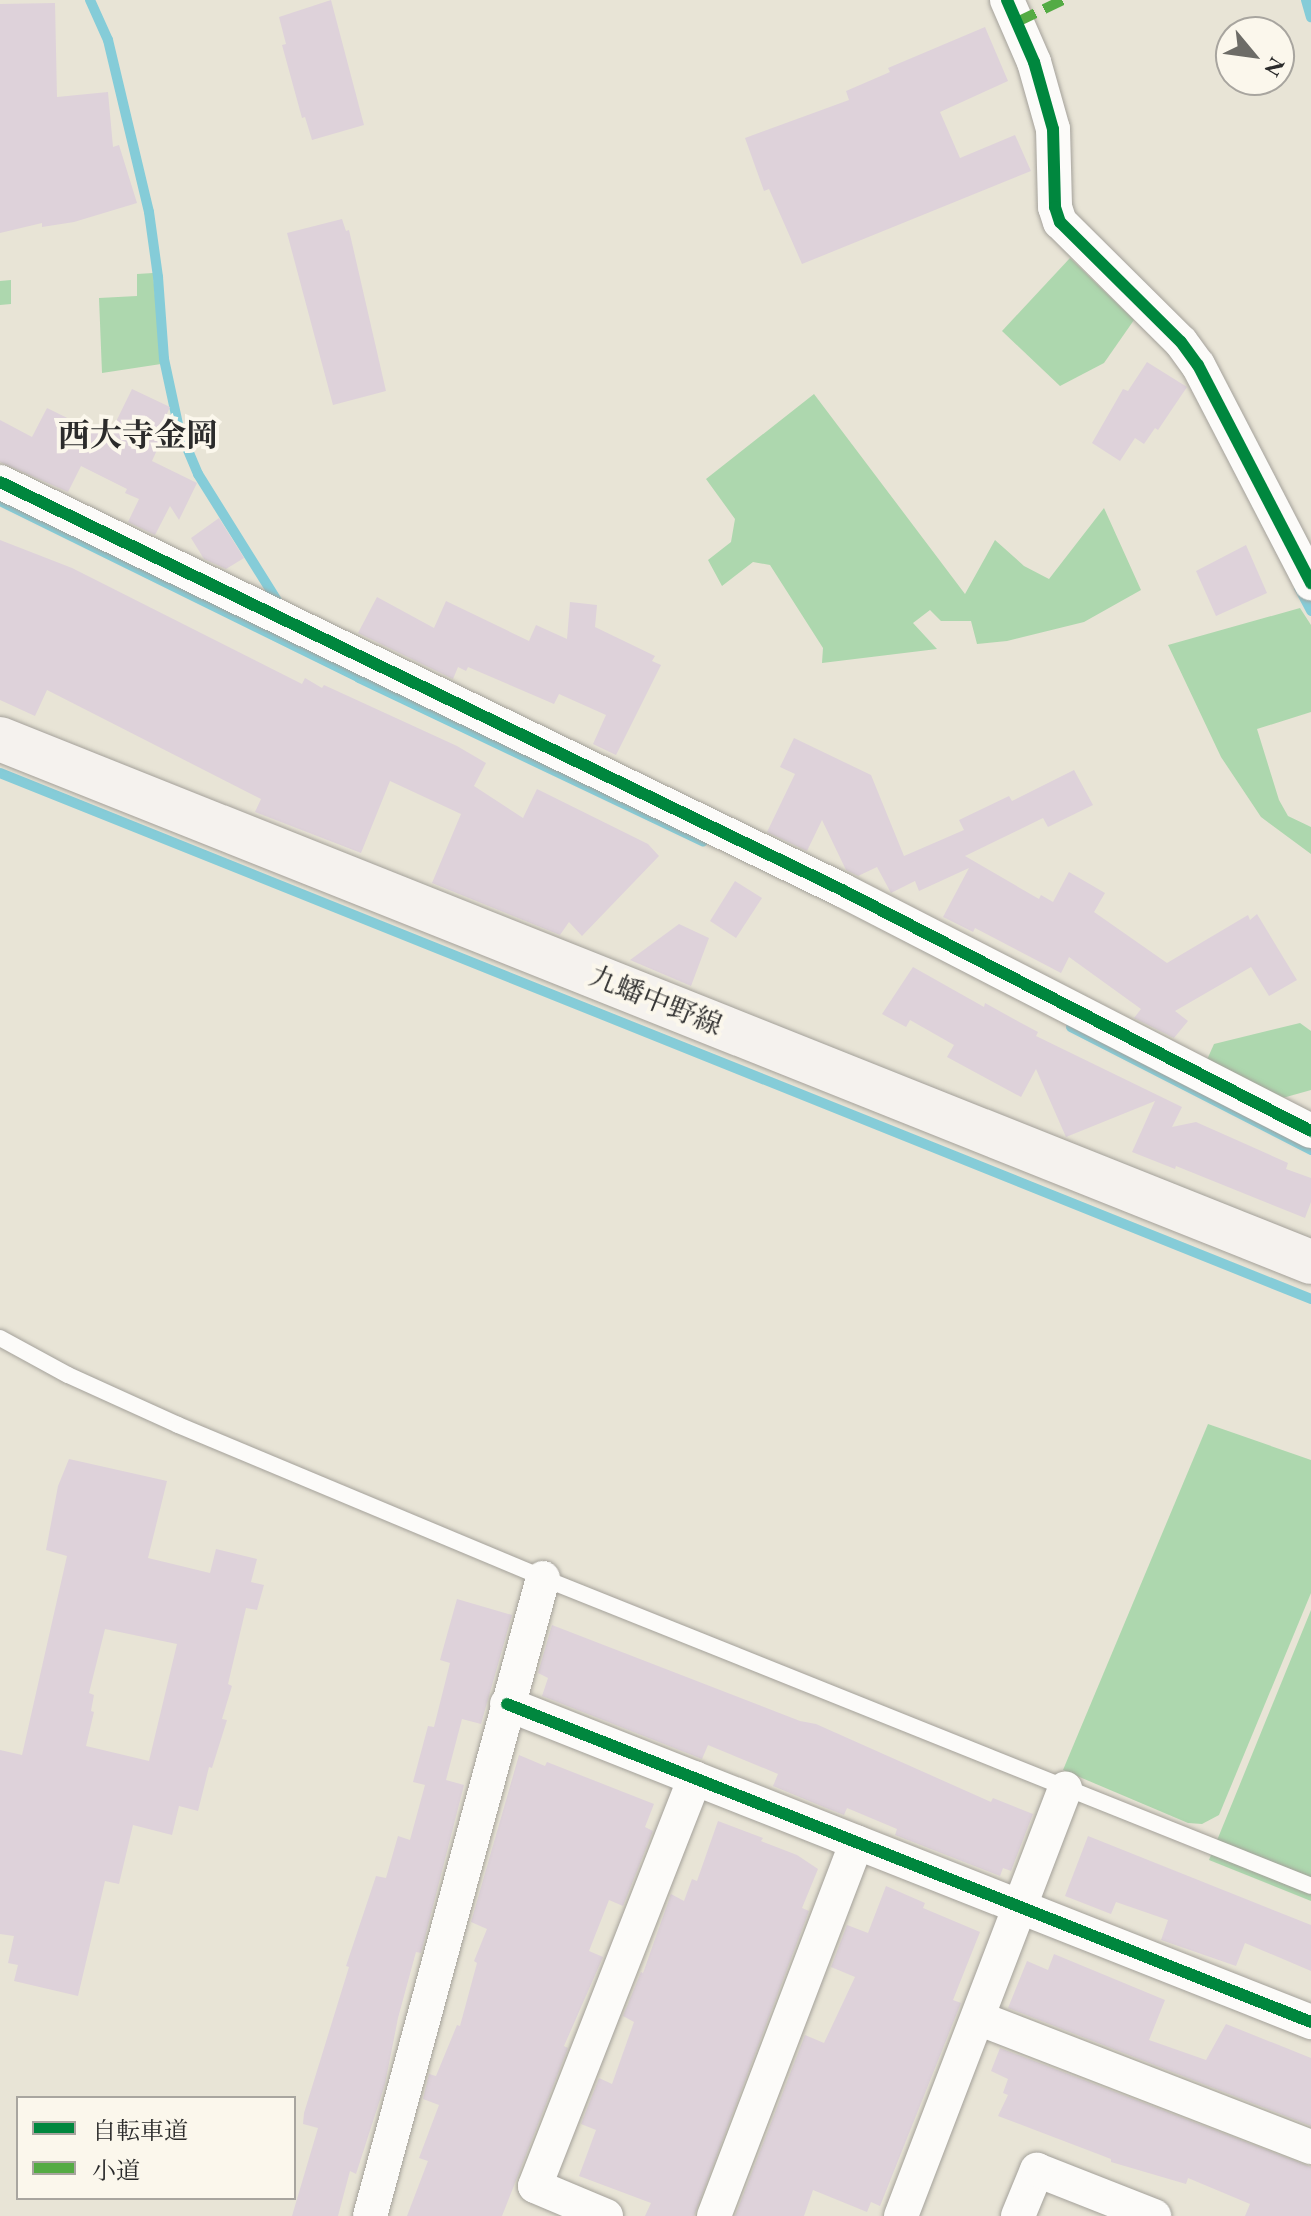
<!DOCTYPE html>
<meta charset="utf-8">
<style>
body{margin:0}
#map{position:relative;width:1311px;height:2216px;overflow:hidden;background:#e8e4d6;font-family:"EB Garamond","Noto Serif JP",serif}
div>[style]{position:absolute}
[style*='--x']{left:calc(var(--x)*1px);top:calc(var(--y)*1px);width:calc(var(--w)*1px);rotate:calc(var(--a)*1deg)}
.green>*{inset:0;background:#add7ae}
.stream>*{height:10px;margin:-5px;padding:0 5px;transform-origin:5px;border-radius:5px;background:#85ccd8}
.building>*{inset:0;background:#ded2da}
.roads{filter:drop-shadow(0 0 2px #a4a19a) drop-shadow(0 0 2px #a4a19a)}
.service>*{height:16px;margin:-8px;padding:0 8px;transform-origin:8px;border-radius:8px;background:#fcfbf9}
.minor>*{height:34px;margin:-17px;padding:0 17px;transform-origin:17px;border-radius:17px;background:#fcfbf9}
.secondary>*{height:44px;margin:-22px;padding:0 22px;transform-origin:22px;border-radius:22px;background:#f5f2ee}
.quiet>*{height:10px;margin-top:-5px;transform-origin:0;background:repeating-linear-gradient(90deg,#54ab44 0 20px,transparent 0 30px)}
.cycleway>*{height:12px;margin:-6px;padding:0 6px;transform-origin:6px;border-radius:6px;background:#00873e}
span{translate:-50% -50%;white-space:nowrap;text-align:center;line-height:1.15;-webkit-text-stroke:8px #fbf7ec;paint-order:stroke}
.street-label{font-size:28px;color:#2b2b2b}
.quarter-label{font-size:32px;color:#2b2b2b;font-weight:700}
.legend{position:absolute;left:16px;top:2096px;width:280px;height:104px;box-sizing:border-box;background:#fbf7ec;border:2px solid #a8a59f;margin:0;padding:10px 14px;list-style:none;font-size:24px;color:#2b2b2b}
.legend li{display:flex;align-items:center;gap:16px;height:40px}
.legend b{width:40px;border:2px solid #a8a59f}
.north{position:absolute;left:1215px;top:16px;width:80px;height:80px;box-sizing:border-box;background:#fbf7ec;border:2px solid #a8a59f;border-radius:50%;rotate:119deg;font-size:22px;font-weight:700;line-height:32px;text-align:center;color:#2b2b2b}
.north::after{content:'';display:block;margin:auto;width:28px;height:36px;background:#6d6c67;clip-path:polygon(50% 0,100% 100%,50% 72%,0 100%)}
</style>
<div id="map">
<div class="green">
<i style="clip-path:polygon(1070px 258px,1134px 320px,1104px 363px,1060px 386px,1002px 331px)"></i>
<i style="clip-path:polygon(153px 273px,161px 364px,102px 373px,99px 298px,137px 296px,137px 274px)"></i>
<i style="clip-path:polygon(11px 280px,11px 304px,0 305px,0 281px)"></i>
<i style="clip-path:polygon(814px 394px,965px 594px,995px 540px,1024px 566px,1049px 579px,1104px 508px,1141px 590px,1084px 622px,1007px 641px,977px 644px,971px 621px,941px 621px,930px 610px,913px 623px,937px 649px,822px 663px,823px 648px,770px 565px,753px 562px,722px 586px,708px 560px,731px 542px,735px 519px,706px 479px)"></i>
<i style="clip-path:polygon(1300px 608px,1311px 625px,1311px 712px,1257px 729px,1279px 800px,1288px 816px,1311px 827px,1311px 854px,1261px 817px,1221px 757px,1168px 645px)"></i>
<i style="clip-path:polygon(1300px 1023px,1311px 1031px,1311px 1090px,1272px 1101px,1206px 1062px,1214px 1044px)"></i>
<i style="clip-path:polygon(1208px 1424px,1311px 1460px,1311px 1593px,1219px 1815px,1202px 1824px,1188px 1823px,1063px 1770px)"></i>
<i style="clip-path:polygon(1311px 1610px,1311px 1901px,1209px 1860px)"></i>
</div>
<div class="stream">
<i style="--x:90;--y:0;--w:44;--a:65.8"></i>
<i style="--x:108;--y:40;--w:177;--a:76.6"></i>
<i style="--x:149;--y:212;--w:66;--a:82.1"></i>
<i style="--x:158;--y:277;--w:82;--a:85.8"></i>
<i style="--x:164;--y:359;--w:72;--a:77.9"></i>
<i style="--x:179;--y:429;--w:49;--a:67.1"></i>
<i style="--x:198;--y:474;--w:151;--a:58"></i>
<i style="--x:1306;--y:0;--w:18;--a:74"></i>
<i style="--x:0;--y:501;--w:400;--a:26.2"></i>
<i style="--x:359;--y:678;--w:381;--a:25.4"></i>
<i style="--x:1299;--y:588;--w:26;--a:62"></i>
<i style="--x:0;--y:773;--w:1413;--a:21.86"></i>
<i style="--x:1071;--y:1027;--w:270;--a:27.1"></i>
</div>
<div class="building">
<i style="clip-path:polygon(331px 0,364px 125px,312px 140px,305px 117px,302px 118px,282px 45px,286px 44px,279px 17px)"></i>
<i style="clip-path:polygon(55px 3px,57px 97px,108px 92px,113px 147px,119px 145px,137px 203px,74px 222px,42px 227px,42px 223px,0 233px,0 4px)"></i>
<i style="clip-path:polygon(985px 27px,1008px 81px,940px 112px,960px 158px,1015px 135px,1031px 171px,802px 264px,769px 189px,764px 191px,745px 138px,849px 100px,846px 91px,890px 72px,888px 68px)"></i>
<i style="clip-path:polygon(342px 219px,346px 231px,349px 230px,386px 391px,333px 405px,287px 233px)"></i>
<i style="clip-path:polygon(1147px 362px,1187px 387px,1158px 430px,1155px 428px,1144px 444px,1135px 438px,1120px 461px,1092px 443px,1123px 389px,1128px 391px)"></i>
<i style="clip-path:polygon(132px 389px,170px 407px,166px 416px,171px 419px,152px 461px,197px 483px,179px 520px,170px 506px,155px 535px,128px 522px,139px 499px,125px 493px,127px 489px,81px 466px,68px 492px,0 462px,0 420px,32px 437px,47px 408px,108px 438px)"></i>
<i style="clip-path:polygon(219px 518px,244px 558px,226px 569px,204px 559px,191px 538px)"></i>
<i style="clip-path:polygon(0 540px,72px 568px,302px 684px,305px 678px,322px 688px,324px 685px,457px 746px,486px 763px,474px 786px,523px 818px,537px 789px,648px 844px,659px 856px,582px 936px,569px 922px,560px 935px,432px 883px,461px 814px,390px 781px,361px 853px,255px 812px,261px 799px,47px 690px,35px 716px,0 700px)"></i>
<i style="clip-path:polygon(1246px 545px,1267px 593px,1216px 616px,1196px 571px)"></i>
<i style="clip-path:polygon(377px 597px,434px 628px,446px 601px,529px 641px,536px 625px,567px 639px,570px 602px,597px 605px,595px 627px,655px 656px,652px 661px,661px 665px,616px 755px,593px 744px,606px 715px,559px 694px,554px 704px,468px 667px,466px 671px,458px 667px,453px 679px,358px 633px)"></i>
<i style="clip-path:polygon(794px 738px,871px 775px,904px 856px,964px 830px,959px 820px,1009px 796px,1012px 801px,1074px 770px,1093px 805px,1048px 827px,1043px 818px,965px 856px,1039px 899px,1041px 895px,1053px 902px,1069px 872px,1105px 893px,1094px 912px,1167px 963px,1248px 915px,1250px 920px,1257px 914px,1297px 980px,1269px 996px,1251px 967px,1175px 1011px,1188px 1021px,1174px 1038px,1134px 1018px,1141px 1009px,1069px 957px,1061px 973px,975px 928px,973px 932px,943px 917px,969px 868px,919px 891px,915px 881px,891px 893px,877px 867px,858px 876px,846px 870px,822px 820px,807px 851px,767px 832px,795px 774px,780px 767px)"></i>
<i style="clip-path:polygon(735px 881px,762px 898px,736px 938px,710px 921px)"></i>
<i style="clip-path:polygon(679px 924px,709px 938px,691px 986px,630px 960px)"></i>
<i style="clip-path:polygon(913px 967px,984px 1007px,985px 1003px,1012px 1018px,1038px 1032px,1036px 1036px,1182px 1107px,1172px 1127px,1196px 1122px,1288px 1163px,1286px 1169px,1311px 1178px,1311px 1202px,1305px 1218px,1176px 1166px,1175px 1169px,1132px 1152px,1155px 1101px,1066px 1137px,1036px 1069px,1021px 1097px,947px 1057px,954px 1045px,910px 1020px,906px 1027px,882px 1014px)"></i>
<i style="clip-path:polygon(evenodd,69px 1459px,167px 1481px,148px 1558px,210px 1573px,216px 1549px,257px 1559px,251px 1582px,264px 1585px,257px 1610px,246px 1608px,228px 1684px,232px 1686px,222px 1719px,227px 1720px,212px 1768px,209px 1767px,198px 1811px,179px 1806px,172px 1835px,133px 1825px,119px 1884px,105px 1881px,78px 1996px,14px 1981px,18px 1965px,8px 1963px,14px 1936px,0 1934px,0 1750px,22px 1755px,67px 1556px,46px 1550px,58px 1486px,69px 1459px,105px 1629px,177px 1644px,149px 1761px,86px 1746px,94px 1712px,91px 1711px,94px 1695px,89px 1693px,105px 1629px)"></i>
<i style="clip-path:polygon(457px 1599px,512px 1615px,481px 1724px,462px 1719px,446px 1780px,464px 1785px,421px 1953px,416px 1952px,398px 2018px,385px 2084px,356px 2174px,350px 2171px,338px 2216px,292px 2216px,318px 2128px,303px 2124px,304px 2113px,349px 1967px,346px 1966px,376px 1876px,386px 1878px,398px 1836px,410px 1840px,425px 1785px,413px 1782px,428px 1726px,434px 1727px,450px 1663px,440px 1660px)"></i>
<i style="clip-path:polygon(552px 1625px,800px 1721px,816px 1724px,991px 1802px,993px 1798px,1033px 1814px,1011px 1871px,1003px 1868px,1000px 1876px,895px 1835px,897px 1829px,847px 1808px,844px 1815px,826px 1808px,773px 1786px,778px 1774px,708px 1745px,702px 1759px,542px 1696px,548px 1678px,538px 1673px)"></i>
<i style="clip-path:polygon(519px 1755px,545px 1766px,547px 1762px,654px 1804px,645px 1827px,653px 1831px,623px 1906px,609px 1900px,589px 1951px,603px 1957px,564px 2046px,568px 2048px,502px 2216px,407px 2216px,428px 2161px,419px 2158px,439px 2105px,423px 2099px,429px 2074px,436px 2076px,457px 2025px,460px 2026px,477px 1963px,474px 1961px,487px 1929px,471px 1922px)"></i>
<i style="clip-path:polygon(718px 1821px,763px 1838px,761px 1841px,797px 1855px,818px 1869px,802px 1908px,809px 1911px,694px 2216px,645px 2216px,651px 2203px,579px 2176px,596px 2130px,581px 2124px,599px 2078px,612px 2084px,634px 2022px,623px 2016px,641px 1972px,643px 1973px,671px 1894px,684px 1901px,692px 1879px,697px 1881px)"></i>
<i style="clip-path:polygon(1088px 1836px,1311px 1925px,1311px 1971px,1245px 1943px,1236px 1966px,1161px 1940px,1168px 1920px,1116px 1902px,1111px 1914px,1065px 1896px)"></i>
<i style="clip-path:polygon(886px 1886px,925px 1903px,923px 1908px,980px 1932px,953px 2000px,961px 2003px,880px 2206px,871px 2202px,867px 2212px,813px 2190px,804px 2216px,735px 2216px,805px 2035px,824px 2043px,855px 1977px,831px 1967px,847px 1925px,868px 1933px)"></i>
<i style="clip-path:polygon(1054px 1954px,1165px 2000px,1149px 2040px,1206px 2060px,1226px 2024px,1311px 2058px,1311px 2126px,1008px 2008px,1027px 1961px,1048px 1970px)"></i>
<i style="clip-path:polygon(1000px 2048px,1311px 2167px,1311px 2216px,1245px 2216px,1250px 2204px,1188px 2178px,1186px 2184px,1111px 2162px,1111px 2159px,998px 2116px,1008px 2095px,1003px 2093px,1008px 2079px,991px 2071px)"></i>
</div>
<div class="roads">
<div class="service">
<i style="--x:0;--y:1338;--w:77;--a:28.6"></i>
<i style="--x:68;--y:1375;--w:121;--a:24.4"></i>
<i style="--x:178;--y:1425;--w:396;--a:22.7"></i>
<i style="--x:543;--y:1578;--w:827;--a:21.85"></i>
</div>
<div class="minor">
<i style="--x:1007;--y:0;--w:68;--a:66.5"></i>
<i style="--x:1034;--y:62;--w:70;--a:74.2"></i>
<i style="--x:1053;--y:129;--w:78;--a:88.5"></i>
<i style="--x:1055;--y:207;--w:16;--a:72"></i>
<i style="--x:1060;--y:222;--w:170;--a:44.8"></i>
<i style="--x:1181;--y:342;--w:29;--a:54"></i>
<i style="--x:1198;--y:365;--w:246;--a:62.6"></i>
<i style="--x:0;--y:482;--w:936;--a:25.85"></i>
<i style="--x:842;--y:890;--w:527;--a:27.2"></i>
<i style="--x:507;--y:1704;--w:865;--a:21.58"></i>
<i style="--x:978;--y:2018;--w:357;--a:21.2"></i>
<i style="--x:370;--y:2216;--w:661;--a:-74.83"></i>
<i style="--x:606;--y:2216;--w:77;--a:-157.1"></i>
<i style="--x:535;--y:2186;--w:438;--a:-68.6"></i>
<i style="--x:714;--y:2216;--w:400;--a:-69.1"></i>
<i style="--x:901;--y:2216;--w:458;--a:-69"></i>
<i style="--x:1018;--y:2216;--w:50;--a:-67.6"></i>
<i style="--x:1037;--y:2170;--w:126;--a:21.5"></i>
</div>
<div class="secondary">
<i style="--x:0;--y:739;--w:1411;--a:21.75"></i>
</div>
</div>
<div class="quiet">
<i style="--x:1017;--y:22;--w:51;--a:-25.6"></i>
</div>
<div class="cycleway">
<i style="--x:1007;--y:0;--w:68;--a:66.5"></i>
<i style="--x:1034;--y:62;--w:70;--a:74.2"></i>
<i style="--x:1053;--y:129;--w:78;--a:88.5"></i>
<i style="--x:1055;--y:207;--w:16;--a:72"></i>
<i style="--x:1060;--y:222;--w:170;--a:44.8"></i>
<i style="--x:1181;--y:342;--w:29;--a:54"></i>
<i style="--x:1198;--y:365;--w:246;--a:62.6"></i>
<i style="--x:0;--y:482;--w:936;--a:25.85"></i>
<i style="--x:842;--y:890;--w:527;--a:27.2"></i>
<i style="--x:507;--y:1704;--w:865;--a:21.58"></i>
</div>
<div class="street-label">
<span style="left:656px;top:1000px;rotate:22deg">九蟠中野線</span>
</div>
<div class="quarter-label">
<span style="left:138px;top:435px">西大寺金岡</span>
</div>
<ul class="legend">
<li><b style="height:10px;background:#00873e"></b>自転車道</li>
<li><b style="height:10px;background:#54ab44"></b>小道</li>
</ul>
<div class="north">N</div>
</div>
